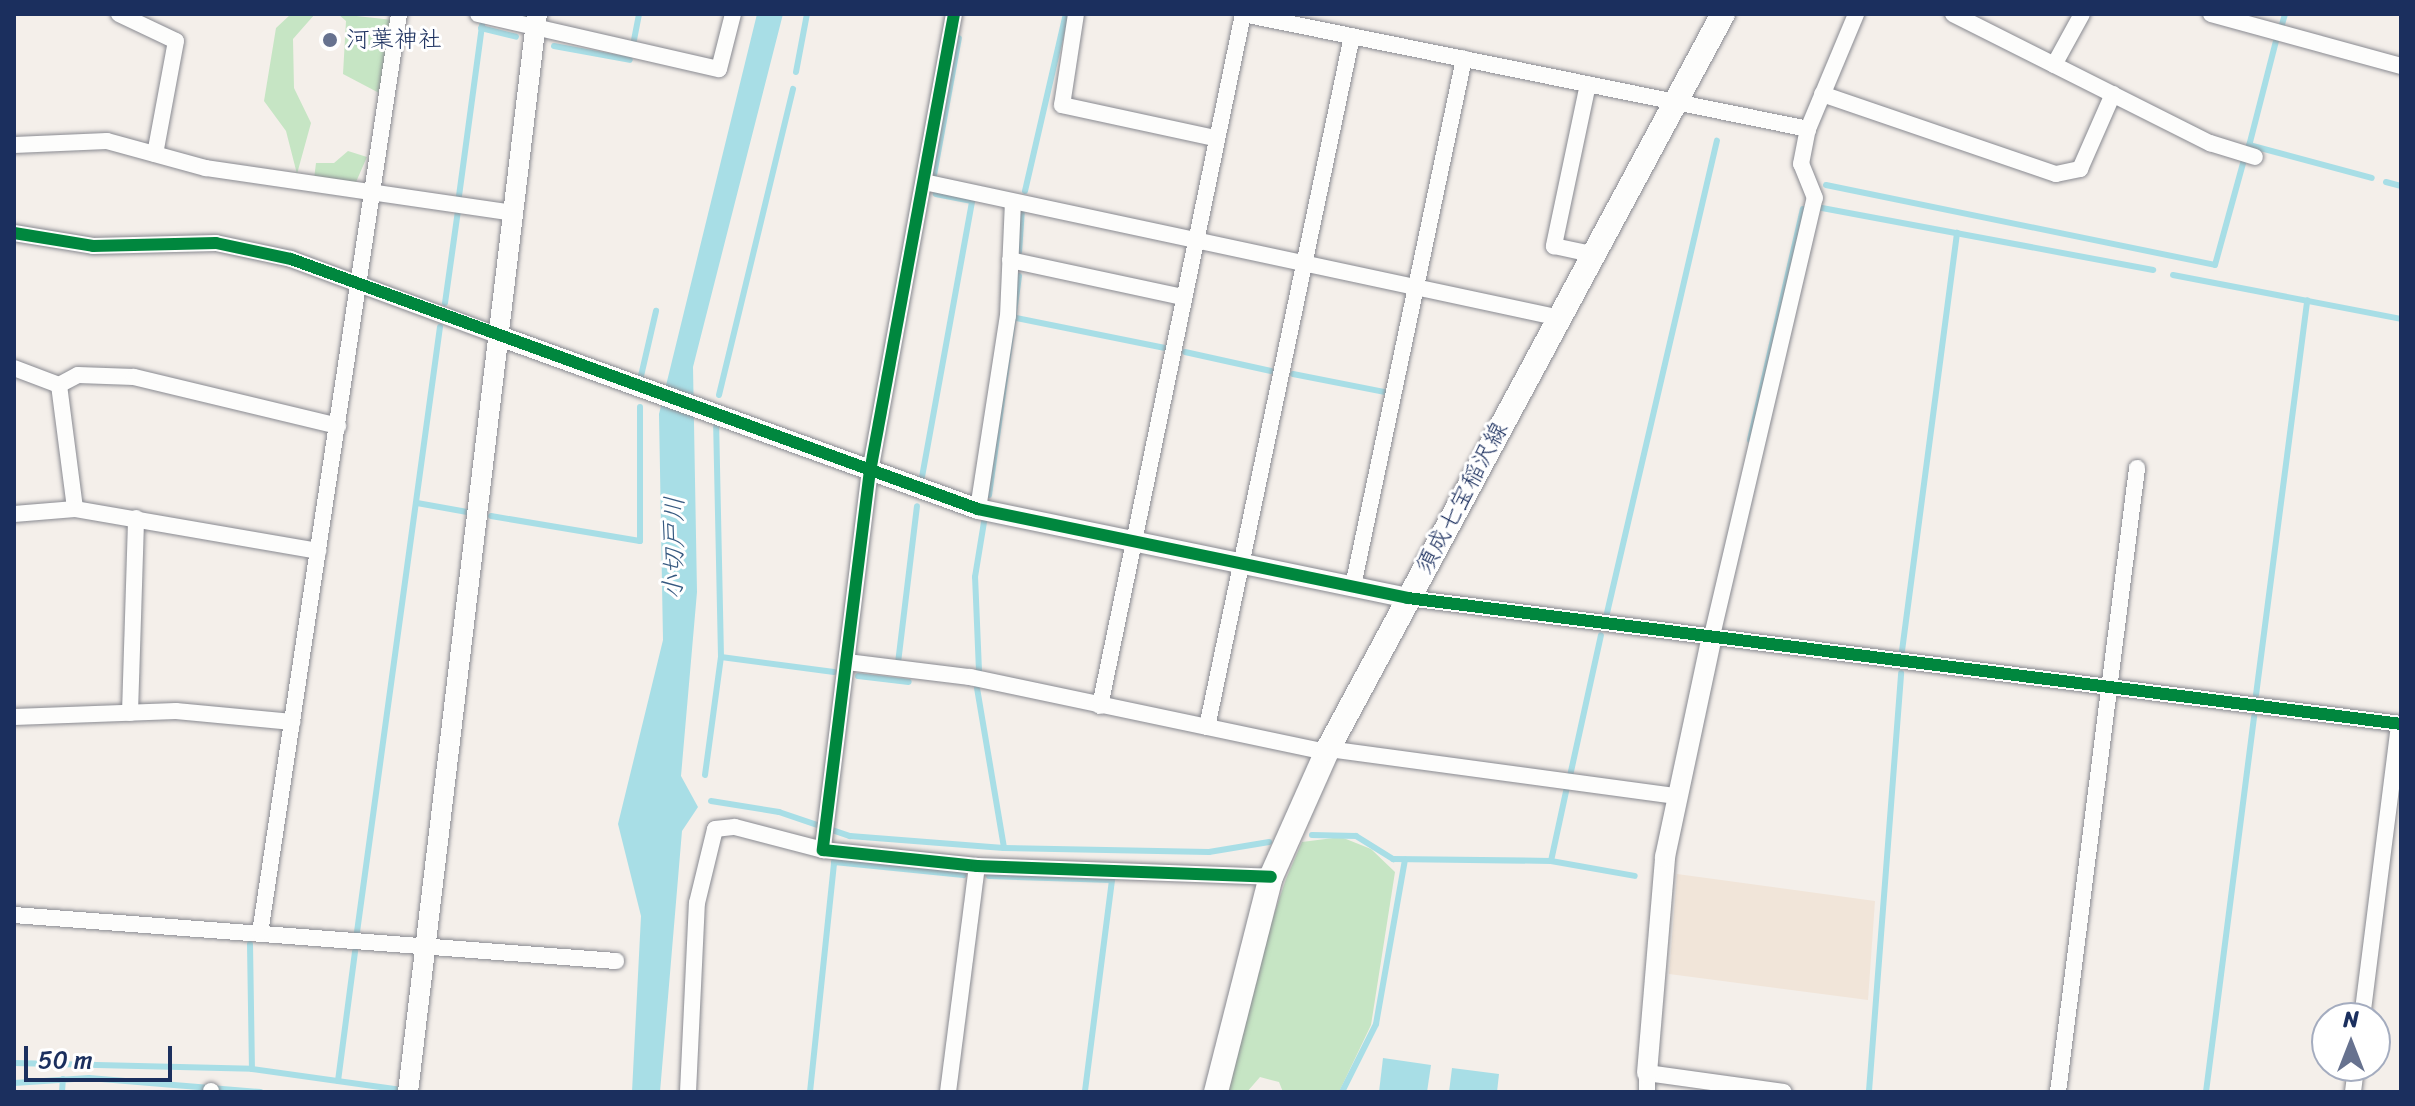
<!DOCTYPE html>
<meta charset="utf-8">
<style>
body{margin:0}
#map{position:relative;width:2415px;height:1106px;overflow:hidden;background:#f4efea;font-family:Sriracha,"Klee One",sans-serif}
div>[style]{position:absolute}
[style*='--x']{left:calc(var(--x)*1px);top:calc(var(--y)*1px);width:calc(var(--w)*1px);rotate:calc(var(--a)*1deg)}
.built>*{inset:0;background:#f1e5d9}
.green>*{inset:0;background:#c6e5c4}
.water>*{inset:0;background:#a8dee6}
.stream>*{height:6px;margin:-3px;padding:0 3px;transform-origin:3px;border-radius:3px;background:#a8dee6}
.roads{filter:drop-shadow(0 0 2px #898a91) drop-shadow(0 0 2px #898a91)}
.minor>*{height:16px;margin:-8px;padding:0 8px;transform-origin:8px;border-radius:8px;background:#fdfdfc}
.tertiary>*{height:20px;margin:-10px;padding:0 10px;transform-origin:10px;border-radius:10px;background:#fdfdfc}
.secondary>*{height:24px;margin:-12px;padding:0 12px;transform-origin:12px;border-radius:12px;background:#fdfdfc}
.cycleway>*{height:12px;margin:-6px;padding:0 6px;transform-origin:6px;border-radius:6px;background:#00873e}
.dots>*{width:22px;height:22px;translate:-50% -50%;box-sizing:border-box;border:4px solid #fff;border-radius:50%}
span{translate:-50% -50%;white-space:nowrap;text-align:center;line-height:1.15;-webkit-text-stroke:6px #fff;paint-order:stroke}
.poi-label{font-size:24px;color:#1b2f5e}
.left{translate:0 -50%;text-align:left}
.street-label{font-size:24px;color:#1b2f5e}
.water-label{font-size:26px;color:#365980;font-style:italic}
.frame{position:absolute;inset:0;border:16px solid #1b2f5e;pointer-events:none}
.north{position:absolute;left:2311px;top:1002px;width:80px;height:80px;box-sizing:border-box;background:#fff;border:2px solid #a4acbf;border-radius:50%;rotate:0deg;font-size:22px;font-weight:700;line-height:32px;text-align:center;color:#1b2f5e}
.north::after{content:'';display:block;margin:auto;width:28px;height:36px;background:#67728f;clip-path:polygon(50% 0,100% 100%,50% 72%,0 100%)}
.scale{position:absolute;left:24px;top:1046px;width:148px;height:36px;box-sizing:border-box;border:4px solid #1b2f5e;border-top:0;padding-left:10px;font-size:24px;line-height:28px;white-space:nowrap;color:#1b2f5e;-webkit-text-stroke:6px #fff;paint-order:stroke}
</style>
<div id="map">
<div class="built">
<i style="clip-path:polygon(1677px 874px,1875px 901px,1868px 1000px,1669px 974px)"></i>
</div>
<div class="green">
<i style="clip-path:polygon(291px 14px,315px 14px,293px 39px,294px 88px,311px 123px,297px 174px,286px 131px,264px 101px,276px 28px)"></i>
<i style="clip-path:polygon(338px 14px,393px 20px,381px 94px,343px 74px,346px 21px)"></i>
<i style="clip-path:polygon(348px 151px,367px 157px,356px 182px,314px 179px,316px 163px,334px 163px)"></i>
<i style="clip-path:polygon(1341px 837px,1371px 849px,1395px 872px,1371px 1025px,1339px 1092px,1283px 1092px,1279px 1082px,1260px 1077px,1247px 1092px,1229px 1092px,1254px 974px,1286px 879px,1302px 842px)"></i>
</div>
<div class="water">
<i style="clip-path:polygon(757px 14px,783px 14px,693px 367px,697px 592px,681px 776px,698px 807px,682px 831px,660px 1092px,632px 1092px,641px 916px,618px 824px,663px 640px,659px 414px)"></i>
<i style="clip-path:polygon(1383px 1058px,1431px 1065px,1427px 1092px,1379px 1092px)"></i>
<i style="clip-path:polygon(1452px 1068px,1499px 1074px,1497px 1092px,1449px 1092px)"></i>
</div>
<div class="stream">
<i style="--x:481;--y:28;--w:36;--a:14"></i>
<i style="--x:2281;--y:28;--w:15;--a:-74"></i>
<i style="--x:634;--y:40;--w:26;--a:-79"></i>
<i style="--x:554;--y:46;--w:77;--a:10.4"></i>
<i style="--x:796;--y:72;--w:59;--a:-79.3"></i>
<i style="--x:2249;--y:145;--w:127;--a:15"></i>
<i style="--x:2249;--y:146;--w:108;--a:-75.6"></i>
<i style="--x:934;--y:175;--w:139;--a:-79.7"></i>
<i style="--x:2386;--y:182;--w:16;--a:15"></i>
<i style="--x:1826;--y:185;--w:397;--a:11.6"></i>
<i style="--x:2215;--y:265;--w:109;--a:-74.6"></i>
<i style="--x:1025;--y:191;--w:182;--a:-77"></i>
<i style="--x:459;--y:196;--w:173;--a:-82.3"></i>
<i style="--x:1822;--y:208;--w:337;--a:10.6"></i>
<i style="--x:1019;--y:252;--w:39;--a:-86"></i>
<i style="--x:2173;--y:275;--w:232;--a:10.9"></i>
<i style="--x:445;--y:303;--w:93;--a:-82"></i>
<i style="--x:1016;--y:318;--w:152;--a:11.4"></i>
<i style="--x:1185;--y:352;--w:88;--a:12.5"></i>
<i style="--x:1293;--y:374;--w:94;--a:11.1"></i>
<i style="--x:641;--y:376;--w:67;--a:-77"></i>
<i style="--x:719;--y:395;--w:315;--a:-76.4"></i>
<i style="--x:1750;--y:440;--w:237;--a:-77.1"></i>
<i style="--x:922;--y:477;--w:280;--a:-79.7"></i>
<i style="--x:972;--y:201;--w:37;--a:-169"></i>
<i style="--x:989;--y:495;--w:221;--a:-82.2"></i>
<i style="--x:417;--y:503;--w:51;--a:10.2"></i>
<i style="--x:491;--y:516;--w:151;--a:9.5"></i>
<i style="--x:640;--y:541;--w:134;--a:-90"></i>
<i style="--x:1607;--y:613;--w:485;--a:-76.9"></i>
<i style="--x:1902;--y:651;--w:422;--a:-82.5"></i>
<i style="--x:721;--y:657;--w:114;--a:7.6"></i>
<i style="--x:898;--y:663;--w:158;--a:-83.1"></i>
<i style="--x:979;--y:671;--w:94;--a:-92.4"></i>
<i style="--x:975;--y:577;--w:56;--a:-80.7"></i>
<i style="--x:858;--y:676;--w:51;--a:6.7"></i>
<i style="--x:977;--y:688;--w:162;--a:80.4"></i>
<i style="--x:2256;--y:695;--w:398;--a:-82.6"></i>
<i style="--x:705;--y:775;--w:119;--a:-82.3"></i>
<i style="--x:721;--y:657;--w:230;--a:-91.2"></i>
<i style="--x:1570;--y:776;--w:144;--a:-77.6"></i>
<i style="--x:711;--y:801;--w:69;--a:9.2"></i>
<i style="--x:779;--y:812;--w:75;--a:18.7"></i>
<i style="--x:850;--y:836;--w:154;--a:4.5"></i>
<i style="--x:1004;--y:848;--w:205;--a:1.1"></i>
<i style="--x:1209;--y:852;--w:61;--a:-9.5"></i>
<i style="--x:1312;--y:835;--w:44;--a:1.3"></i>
<i style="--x:1356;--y:836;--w:44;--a:31.9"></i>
<i style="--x:1393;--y:859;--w:158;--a:0.7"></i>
<i style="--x:1551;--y:861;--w:85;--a:10.1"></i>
<i style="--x:1551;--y:861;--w:76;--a:-77.8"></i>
<i style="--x:989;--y:876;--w:123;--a:1.9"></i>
<i style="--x:1112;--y:880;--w:214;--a:97.3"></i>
<i style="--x:357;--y:932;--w:611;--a:-82.19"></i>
<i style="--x:250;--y:944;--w:125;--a:89.1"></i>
<i style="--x:14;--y:1063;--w:238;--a:1.4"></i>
<i style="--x:252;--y:1069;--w:151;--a:8"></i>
<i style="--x:338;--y:1081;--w:131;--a:-82.5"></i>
<i style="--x:14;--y:1083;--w:75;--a:-3.8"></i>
<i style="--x:89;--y:1078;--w:172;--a:4.7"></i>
<i style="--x:1869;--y:1091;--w:419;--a:-85.6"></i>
<i style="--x:62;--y:1092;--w:13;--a:-86"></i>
<i style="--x:810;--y:1092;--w:231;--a:-84"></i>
<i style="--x:834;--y:862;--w:130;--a:5.8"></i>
<i style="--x:1342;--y:1092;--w:76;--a:-63.4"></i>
<i style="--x:1376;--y:1024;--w:167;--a:-80"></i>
<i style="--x:2206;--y:1092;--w:379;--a:-82.7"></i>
</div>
<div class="roads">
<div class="minor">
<i style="--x:119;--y:14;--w:63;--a:25.3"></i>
<i style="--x:176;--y:41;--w:115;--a:100.5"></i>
<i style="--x:478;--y:14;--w:247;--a:12.9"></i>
<i style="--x:719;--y:69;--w:57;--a:-75.7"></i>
<i style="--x:954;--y:14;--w:464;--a:100.4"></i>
<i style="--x:870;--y:470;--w:383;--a:97.1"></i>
<i style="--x:823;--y:850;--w:155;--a:5.9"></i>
<i style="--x:977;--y:866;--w:294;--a:2.1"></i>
<i style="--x:1076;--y:14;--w:92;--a:98.7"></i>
<i style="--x:1062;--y:105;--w:157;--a:12.2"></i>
<i style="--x:1953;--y:14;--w:288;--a:26.7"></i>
<i style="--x:2210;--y:143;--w:47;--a:17.3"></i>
<i style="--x:2211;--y:14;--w:197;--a:15.3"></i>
<i style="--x:2054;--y:65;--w:58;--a:-61.2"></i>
<i style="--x:1588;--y:84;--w:166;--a:101.9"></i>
<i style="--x:1554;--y:246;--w:40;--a:12"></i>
<i style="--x:1822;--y:94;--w:247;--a:18.9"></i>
<i style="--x:2056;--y:174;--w:25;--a:-12"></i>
<i style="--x:2080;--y:169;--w:82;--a:-66.3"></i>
<i style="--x:14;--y:145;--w:93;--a:-2.5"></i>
<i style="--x:107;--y:141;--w:103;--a:15.3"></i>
<i style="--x:206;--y:168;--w:311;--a:8.3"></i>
<i style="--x:924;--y:182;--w:650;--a:12.07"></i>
<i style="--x:14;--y:233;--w:80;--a:9.3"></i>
<i style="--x:93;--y:246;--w:123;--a:-1.4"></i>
<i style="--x:216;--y:243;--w:77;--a:12"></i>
<i style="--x:291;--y:259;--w:225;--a:20.3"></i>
<i style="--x:1010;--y:260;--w:177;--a:12.1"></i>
<i style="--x:14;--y:368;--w:48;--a:20.7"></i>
<i style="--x:59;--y:385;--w:125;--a:82.6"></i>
<i style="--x:59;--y:385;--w:21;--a:-28"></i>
<i style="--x:78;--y:375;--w:56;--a:2"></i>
<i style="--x:134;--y:377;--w:210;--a:13.5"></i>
<i style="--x:978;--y:509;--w:195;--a:-81.2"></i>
<i style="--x:1008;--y:316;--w:114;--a:-87.5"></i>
<i style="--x:14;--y:514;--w:61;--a:-4.7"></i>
<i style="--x:75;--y:509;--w:247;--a:9.8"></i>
<i style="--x:1353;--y:586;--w:539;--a:-78.11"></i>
<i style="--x:1408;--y:598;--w:1001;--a:7.23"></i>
<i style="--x:1711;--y:640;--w:454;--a:-76.8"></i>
<i style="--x:1815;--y:198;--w:37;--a:-112"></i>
<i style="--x:1801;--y:164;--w:36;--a:-79"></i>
<i style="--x:1808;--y:129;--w:125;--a:-67.3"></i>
<i style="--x:847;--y:662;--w:124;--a:7"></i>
<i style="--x:970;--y:677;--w:365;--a:11.9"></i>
<i style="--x:1100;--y:706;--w:707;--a:-78.32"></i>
<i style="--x:1243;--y:14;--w:577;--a:11.5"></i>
<i style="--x:130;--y:713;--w:195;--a:-88.2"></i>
<i style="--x:14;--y:717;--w:162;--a:-2.1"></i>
<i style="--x:176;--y:711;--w:117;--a:5.4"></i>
<i style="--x:1207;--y:727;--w:706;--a:-78.15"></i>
<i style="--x:1328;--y:749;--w:351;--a:7.7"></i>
<i style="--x:14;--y:915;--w:604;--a:4.37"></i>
<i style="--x:260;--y:933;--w:929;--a:-81.4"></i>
<i style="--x:2362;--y:1018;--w:296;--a:-82.8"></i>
<i style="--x:211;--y:1092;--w:1;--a:-90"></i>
<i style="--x:688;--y:1092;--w:189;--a:-87.3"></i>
<i style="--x:697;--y:903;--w:76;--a:-76.3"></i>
<i style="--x:715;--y:829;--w:20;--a:-6"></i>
<i style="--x:735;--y:827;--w:91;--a:14.6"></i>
<i style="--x:948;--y:1092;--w:228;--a:-82.7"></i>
<i style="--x:1647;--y:1092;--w:19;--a:-90"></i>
<i style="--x:1647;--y:1073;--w:138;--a:7.9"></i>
<i style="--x:2058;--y:1092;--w:629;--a:-82.78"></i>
<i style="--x:2353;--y:1092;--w:26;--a:-83"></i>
</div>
<div class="tertiary">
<i style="--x:502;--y:337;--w:506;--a:19.87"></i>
<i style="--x:978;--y:509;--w:439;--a:11.7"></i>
<i style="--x:1647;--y:1073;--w:217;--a:-85.2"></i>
<i style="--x:1665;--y:857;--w:222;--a:-78"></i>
<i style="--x:408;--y:1092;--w:1086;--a:-83.18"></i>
</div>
<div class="secondary">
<i style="--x:1216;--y:1092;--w:222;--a:-75.7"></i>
<i style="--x:1271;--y:877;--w:140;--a:-66"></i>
<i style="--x:1328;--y:749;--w:834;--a:-61.75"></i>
</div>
</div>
<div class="cycleway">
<i style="--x:954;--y:14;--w:464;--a:100.4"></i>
<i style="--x:870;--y:470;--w:383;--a:97.1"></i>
<i style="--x:823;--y:850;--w:155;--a:5.9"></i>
<i style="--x:977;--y:866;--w:294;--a:2.1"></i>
<i style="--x:14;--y:233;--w:80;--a:9.3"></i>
<i style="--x:93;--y:246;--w:123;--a:-1.4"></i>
<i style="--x:216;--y:243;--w:77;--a:12"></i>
<i style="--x:291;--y:259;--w:731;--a:20"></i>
<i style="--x:978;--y:509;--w:439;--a:11.7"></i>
<i style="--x:1408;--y:598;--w:1001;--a:7.23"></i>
</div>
<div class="dots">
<i style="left:330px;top:40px;background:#67728f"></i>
</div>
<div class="poi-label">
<span class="left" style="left:346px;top:40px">河葉神社</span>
</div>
<div class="street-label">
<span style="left:1462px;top:498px;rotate:-62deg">須成七宝稲沢線</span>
</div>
<div class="water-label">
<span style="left:674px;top:548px;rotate:-89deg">小切戸川</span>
</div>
<div class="frame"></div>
<div class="north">N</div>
<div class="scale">50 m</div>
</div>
